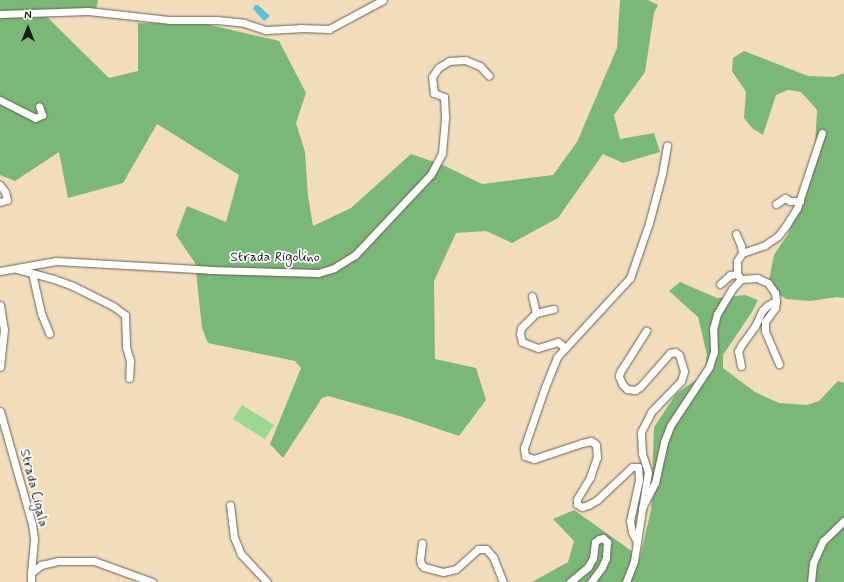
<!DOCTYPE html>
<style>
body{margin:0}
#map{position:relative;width:844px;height:582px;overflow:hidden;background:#f1dcbb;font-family:Mynerve,sans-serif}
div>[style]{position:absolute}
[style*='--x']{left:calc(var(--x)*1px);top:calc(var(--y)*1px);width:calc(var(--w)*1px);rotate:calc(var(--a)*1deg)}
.green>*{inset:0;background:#9ad88d}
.forest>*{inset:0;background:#7bb878}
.water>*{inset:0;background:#5bbdd9}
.roads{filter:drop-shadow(0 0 1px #675f54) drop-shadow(0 0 1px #675f54)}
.minor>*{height:7px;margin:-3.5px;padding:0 3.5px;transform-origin:3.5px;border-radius:3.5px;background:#fff}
span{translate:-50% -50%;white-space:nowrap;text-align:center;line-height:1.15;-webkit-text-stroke:3.5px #fff;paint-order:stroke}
.street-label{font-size:14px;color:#1c1c1c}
.north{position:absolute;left:8px;top:8px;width:40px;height:40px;-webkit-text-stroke:3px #fff;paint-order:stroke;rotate:0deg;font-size:11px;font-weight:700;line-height:16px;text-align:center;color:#1c1c1c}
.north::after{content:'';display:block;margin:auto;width:14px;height:18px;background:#1c1c1c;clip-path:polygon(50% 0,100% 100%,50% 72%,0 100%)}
</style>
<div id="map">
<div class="green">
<i style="clip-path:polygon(242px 405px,274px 425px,265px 439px,233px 419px)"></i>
</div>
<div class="forest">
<i style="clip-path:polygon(0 0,98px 0,96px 9px,42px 12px,109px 78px,138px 71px,138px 23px,206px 24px,279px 41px,306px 93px,296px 123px,305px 152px,308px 196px,313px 226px,351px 208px,411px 154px,443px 165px,482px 184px,553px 175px,577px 142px,617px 48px,620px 0,648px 0,658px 5px,654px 13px,645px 72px,614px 115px,620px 139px,654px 133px,660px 152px,623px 163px,603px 154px,558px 218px,512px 243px,486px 231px,456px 233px,434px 281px,435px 359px,476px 368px,486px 400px,459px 436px,403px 417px,328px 396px,322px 398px,283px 458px,270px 444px,301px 368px,295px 361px,208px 343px,202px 328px,195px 263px,176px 235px,187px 206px,226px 222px,239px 175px,157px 124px,123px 183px,68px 198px,59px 152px,15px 181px,0 175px)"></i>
<i style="clip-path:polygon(744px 51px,808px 76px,834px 77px,844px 73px,844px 298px,837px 297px,810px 301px,786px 299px,774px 291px,769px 280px,774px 255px,788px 234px,804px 197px,815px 147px,817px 110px,801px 92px,788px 90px,776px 95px,763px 135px,752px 128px,744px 118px,746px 92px,732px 71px,733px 58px)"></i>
<i style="clip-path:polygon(680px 282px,717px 298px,745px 295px,758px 300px,752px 312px,723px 355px,723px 368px,755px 392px,779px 403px,807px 405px,819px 401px,838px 381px,844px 383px,844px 582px,532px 582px,568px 562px,574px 541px,553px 519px,574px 510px,640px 557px,651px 510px,654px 427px,676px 394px,697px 379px,705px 367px,707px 355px,698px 317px,669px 291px)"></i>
</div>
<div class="water">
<i style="clip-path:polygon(255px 5px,258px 5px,270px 16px,264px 21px,253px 9px)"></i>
</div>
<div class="roads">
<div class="minor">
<i style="--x:0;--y:14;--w:88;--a:-2"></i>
<i style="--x:88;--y:11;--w:81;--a:6.3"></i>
<i style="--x:169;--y:20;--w:48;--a:0"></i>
<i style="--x:217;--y:20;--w:27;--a:6"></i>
<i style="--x:244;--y:23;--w:23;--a:18"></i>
<i style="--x:266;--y:30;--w:34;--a:-3"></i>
<i style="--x:300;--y:28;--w:29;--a:2"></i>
<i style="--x:329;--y:29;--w:61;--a:-28.2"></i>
<i style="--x:0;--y:100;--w:39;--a:27"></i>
<i style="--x:35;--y:118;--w:8;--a:-23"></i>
<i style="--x:42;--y:115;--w:9;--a:-108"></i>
<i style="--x:0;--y:185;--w:9;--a:54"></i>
<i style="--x:5;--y:192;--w:8;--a:76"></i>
<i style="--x:7;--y:200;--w:7;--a:164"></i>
<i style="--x:776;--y:204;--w:11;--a:-34"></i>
<i style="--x:785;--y:198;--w:6;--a:31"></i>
<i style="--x:790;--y:201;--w:10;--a:0"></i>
<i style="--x:736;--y:234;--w:13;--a:67"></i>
<i style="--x:741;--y:246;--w:7;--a:82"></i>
<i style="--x:17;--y:269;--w:38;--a:15"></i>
<i style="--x:54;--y:279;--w:20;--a:20"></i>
<i style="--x:73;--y:286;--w:45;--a:26.6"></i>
<i style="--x:113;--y:306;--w:15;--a:37"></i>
<i style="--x:125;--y:315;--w:32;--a:88"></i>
<i style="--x:126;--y:347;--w:15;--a:74"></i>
<i style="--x:130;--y:361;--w:17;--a:93"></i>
<i style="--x:0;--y:271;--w:57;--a:-10.1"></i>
<i style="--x:56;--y:261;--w:154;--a:3.3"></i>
<i style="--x:210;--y:270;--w:108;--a:1.6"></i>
<i style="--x:318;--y:273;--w:17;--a:-17"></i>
<i style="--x:334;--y:268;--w:25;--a:-32"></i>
<i style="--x:355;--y:255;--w:111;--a:-46.8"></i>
<i style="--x:431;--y:174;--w:24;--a:-62"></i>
<i style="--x:442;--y:153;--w:37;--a:-85"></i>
<i style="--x:445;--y:116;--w:19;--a:-93"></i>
<i style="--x:444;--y:97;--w:11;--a:-158"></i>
<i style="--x:434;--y:93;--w:16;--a:-97"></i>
<i style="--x:432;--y:77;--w:11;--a:-56"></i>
<i style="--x:438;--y:68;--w:13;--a:-32"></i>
<i style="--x:449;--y:61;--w:16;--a:-4"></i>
<i style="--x:465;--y:60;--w:16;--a:22"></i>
<i style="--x:480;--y:66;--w:13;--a:48"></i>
<i style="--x:32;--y:273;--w:41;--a:77.3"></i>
<i style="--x:41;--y:313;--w:22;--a:68"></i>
<i style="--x:741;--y:279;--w:16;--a:-4"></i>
<i style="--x:757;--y:278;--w:12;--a:24"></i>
<i style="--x:768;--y:283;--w:12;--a:55"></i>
<i style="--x:775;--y:293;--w:8;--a:83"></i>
<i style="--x:776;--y:301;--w:7;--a:98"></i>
<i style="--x:775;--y:308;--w:17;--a:126"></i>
<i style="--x:765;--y:322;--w:9;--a:90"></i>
<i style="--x:765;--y:331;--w:36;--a:67"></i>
<i style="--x:720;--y:284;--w:13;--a:-42"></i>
<i style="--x:730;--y:275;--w:7;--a:-8"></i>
<i style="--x:532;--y:296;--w:17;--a:77"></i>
<i style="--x:536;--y:313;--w:21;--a:135"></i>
<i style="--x:521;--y:328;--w:6;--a:99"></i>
<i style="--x:520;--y:334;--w:8;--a:76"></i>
<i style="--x:522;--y:342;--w:17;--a:21"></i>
<i style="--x:538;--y:348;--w:21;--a:-17"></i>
<i style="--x:558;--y:342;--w:9;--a:41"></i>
<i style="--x:0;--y:305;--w:24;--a:81"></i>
<i style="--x:4;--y:329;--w:38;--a:96"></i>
<i style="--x:536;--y:313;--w:18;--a:-13"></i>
<i style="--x:741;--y:366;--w:15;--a:-101"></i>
<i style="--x:738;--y:351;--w:8;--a:-60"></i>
<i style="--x:742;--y:344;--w:22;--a:-54"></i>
<i style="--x:755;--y:326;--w:17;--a:-65"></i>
<i style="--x:762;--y:311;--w:8;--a:-45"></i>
<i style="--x:768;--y:305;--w:9;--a:-27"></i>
<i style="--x:0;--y:411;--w:117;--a:74.2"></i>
<i style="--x:32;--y:524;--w:15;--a:82"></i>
<i style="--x:34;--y:539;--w:34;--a:95"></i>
<i style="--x:230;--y:505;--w:32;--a:83"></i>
<i style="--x:234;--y:537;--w:18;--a:68"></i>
<i style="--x:241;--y:554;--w:38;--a:47"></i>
<i style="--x:642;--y:508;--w:28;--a:-63"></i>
<i style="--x:655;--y:483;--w:42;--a:-77.6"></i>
<i style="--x:664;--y:442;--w:17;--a:-69"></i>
<i style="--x:670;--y:426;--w:71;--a:-56.5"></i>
<i style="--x:709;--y:367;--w:16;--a:-72"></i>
<i style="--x:714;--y:352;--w:23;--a:-92"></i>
<i style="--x:713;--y:329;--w:16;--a:-75"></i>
<i style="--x:717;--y:314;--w:29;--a:-59"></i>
<i style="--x:732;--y:289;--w:13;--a:-48"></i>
<i style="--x:741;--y:279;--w:6;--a:-129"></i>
<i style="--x:737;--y:274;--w:13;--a:-90"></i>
<i style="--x:737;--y:261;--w:9;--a:-58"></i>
<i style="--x:742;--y:253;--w:24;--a:-19"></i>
<i style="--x:765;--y:245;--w:16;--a:-35"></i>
<i style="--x:778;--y:236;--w:15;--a:-53"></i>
<i style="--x:787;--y:224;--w:19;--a:-58"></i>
<i style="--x:797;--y:208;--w:79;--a:-71.6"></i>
<i style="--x:637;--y:542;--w:11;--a:-117"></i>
<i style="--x:632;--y:532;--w:11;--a:-100"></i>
<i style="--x:630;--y:521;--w:42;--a:-77.6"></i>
<i style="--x:639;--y:480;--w:13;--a:-94"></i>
<i style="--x:638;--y:467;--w:6;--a:180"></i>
<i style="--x:632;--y:467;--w:48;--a:136.7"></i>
<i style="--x:597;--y:500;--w:10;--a:151"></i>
<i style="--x:588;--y:505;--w:6;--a:162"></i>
<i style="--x:582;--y:507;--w:6;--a:-149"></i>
<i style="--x:577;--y:504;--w:5;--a:-90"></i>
<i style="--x:577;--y:499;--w:26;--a:-59"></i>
<i style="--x:590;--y:477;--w:21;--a:-71"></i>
<i style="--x:597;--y:457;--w:12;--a:-95"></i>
<i style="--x:596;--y:445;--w:3;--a:-135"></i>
<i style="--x:594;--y:443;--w:4;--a:-146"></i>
<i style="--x:591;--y:441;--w:9;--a:167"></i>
<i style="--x:582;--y:443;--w:51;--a:161.6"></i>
<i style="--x:534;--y:459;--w:9;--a:-162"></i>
<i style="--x:525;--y:456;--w:8;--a:-97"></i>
<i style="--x:524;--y:448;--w:65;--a:-71"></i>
<i style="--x:545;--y:387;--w:32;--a:-68"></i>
<i style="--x:557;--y:357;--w:108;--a:-47.3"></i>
<i style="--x:630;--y:278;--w:58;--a:-70.9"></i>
<i style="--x:649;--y:223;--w:51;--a:-75.1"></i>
<i style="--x:662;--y:174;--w:29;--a:-80"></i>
<i style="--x:422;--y:543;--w:16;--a:97"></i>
<i style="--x:420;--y:559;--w:5;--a:79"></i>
<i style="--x:421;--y:564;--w:4;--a:45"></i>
<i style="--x:424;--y:567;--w:20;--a:15"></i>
<i style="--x:443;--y:572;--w:13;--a:-13"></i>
<i style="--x:456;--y:569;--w:30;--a:-42"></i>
<i style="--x:478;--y:549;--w:8;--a:0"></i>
<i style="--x:486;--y:549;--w:11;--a:49"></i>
<i style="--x:493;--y:557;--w:27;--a:68"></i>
<i style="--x:31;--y:582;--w:9;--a:-90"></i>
<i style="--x:31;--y:573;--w:13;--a:-39"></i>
<i style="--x:41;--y:565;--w:18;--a:-13"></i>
<i style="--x:59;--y:561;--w:35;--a:0"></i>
<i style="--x:94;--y:561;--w:62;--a:19.9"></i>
<i style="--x:570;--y:582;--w:23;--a:-40"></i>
<i style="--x:588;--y:567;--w:10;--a:-61"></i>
<i style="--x:593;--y:558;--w:16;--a:-83"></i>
<i style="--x:595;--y:542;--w:5;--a:-37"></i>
<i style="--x:599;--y:539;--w:4;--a:-14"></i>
<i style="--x:603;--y:538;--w:6;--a:45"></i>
<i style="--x:607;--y:542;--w:16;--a:94"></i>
<i style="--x:606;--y:558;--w:10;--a:114"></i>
<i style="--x:602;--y:567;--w:19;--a:126"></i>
<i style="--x:626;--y:582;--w:22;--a:-69"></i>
<i style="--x:634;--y:561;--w:90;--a:-81.1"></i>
<i style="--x:648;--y:472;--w:20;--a:-108"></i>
<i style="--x:642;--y:453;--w:21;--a:-93"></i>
<i style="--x:641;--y:432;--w:22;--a:-63"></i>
<i style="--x:651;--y:412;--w:43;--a:-45.9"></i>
<i style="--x:681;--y:381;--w:10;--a:-73"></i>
<i style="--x:684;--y:371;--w:17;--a:-107"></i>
<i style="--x:679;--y:355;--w:5;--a:-143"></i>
<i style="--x:675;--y:352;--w:5;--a:169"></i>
<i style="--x:670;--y:353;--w:45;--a:131.4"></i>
<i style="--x:640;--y:387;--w:6;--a:149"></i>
<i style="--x:635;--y:390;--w:8;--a:-173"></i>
<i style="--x:627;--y:389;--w:7;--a:-135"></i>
<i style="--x:622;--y:384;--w:9;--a:-111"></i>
<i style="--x:619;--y:376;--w:4;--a:-76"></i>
<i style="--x:620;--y:372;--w:49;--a:-57.6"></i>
<i style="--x:811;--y:582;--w:19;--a:-84"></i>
<i style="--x:813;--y:563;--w:24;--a:-66"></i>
<i style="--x:823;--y:541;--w:29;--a:-44"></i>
</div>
</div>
<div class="street-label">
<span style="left:275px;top:257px">Strada Rigolino</span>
<span style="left:34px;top:488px;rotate:76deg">Strada Cigala</span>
</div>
<div class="north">N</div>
</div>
